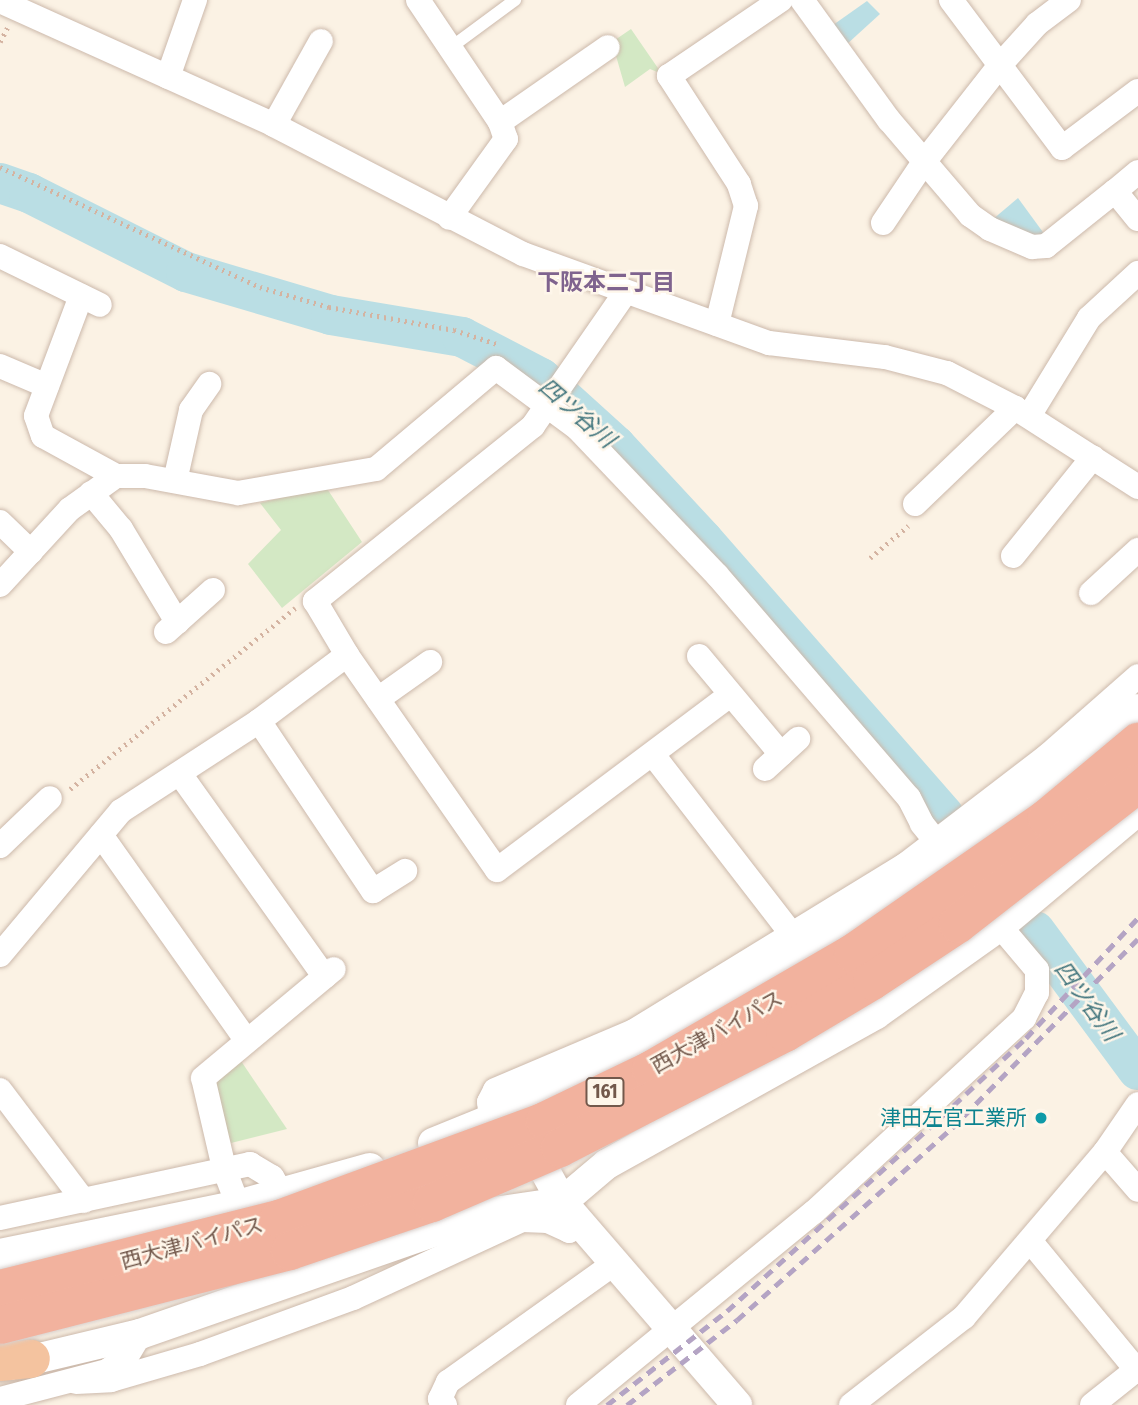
<!DOCTYPE html>
<meta charset="utf-8">
<style>
body{margin:0}
#map{position:relative;width:1138px;height:1405px;overflow:hidden;background:#fbf2e4;font-family:"Fira Sans Condensed","Noto Sans JP",sans-serif}
div>[style]{position:absolute}
[style*='--x']{left:calc(var(--x)*1px);top:calc(var(--y)*1px);width:calc(var(--w)*1px);rotate:calc(var(--a)*1deg)}
.green>*{inset:0;background:#d3e8c4}
.water>*{inset:0;background:#badee4}
.river>*{height:40px;margin:-20px;padding:0 20px;transform-origin:20px;border-radius:20px;background:#badee4}
.path>*{height:4.5px;margin-top:-2.25px;transform-origin:0;background:repeating-linear-gradient(90deg,#d4b3a1 0 2px,transparent 0 7px)}
.roads{filter:drop-shadow(0 0 2px #ccb9ab) drop-shadow(0 0 2px #ccb9ab)}
.service>*{height:12px;margin:-6px;padding:0 6px;transform-origin:6px;border-radius:6px;background:#fff}
.minor>*{height:24px;margin:-12px;padding:0 12px;transform-origin:12px;border-radius:12px;background:#fff}
.tertiary>*{height:30px;margin:-15px;padding:0 15px;transform-origin:15px;border-radius:15px;background:#fff}
.trunk>*{height:38px;margin:-19px;padding:0 19px;transform-origin:19px;border-radius:19px;background:#f4c39f}
.rail>*{height:5px;margin-top:-2.5px;transform-origin:0;background:repeating-linear-gradient(90deg,#b4a4c4 0 10px,transparent 0 17px)}
.bridges{filter:drop-shadow(0 0 2px #d8d0cd) drop-shadow(0 0 2px #d8d0cd)}
.motorway-bridge>*{height:38px;margin:-19px;padding:0 19px;transform-origin:19px;border-radius:19px;background:#f2b29e}
.dots>*{width:19px;height:19px;translate:-50% -50%;box-sizing:border-box;border:4px solid #fef6ea;border-radius:50%}
span{translate:-50% -50%;white-space:nowrap;text-align:center;line-height:1.15;-webkit-text-stroke:5px #fef6ea;paint-order:stroke}
.shield-label span{padding:2px 5px;background:#fef6ea;border:2px solid;border-radius:5px;-webkit-text-stroke-width:0}
.shield-label{font-size:19px;color:#72584b;font-weight:700}
.street-label{font-size:21px;color:#72584b}
.culture-label{font-size:21px;color:#0d838f}
.right{translate:-100% -50%;text-align:right}
.neighbourhood-label{font-size:23px;color:#7f638e;font-weight:700}
.water-label{font-size:23px;color:#43767e;font-style:italic}
</style>
<div id="map">
<div class="green">
<i style="clip-path:polygon(631px 29px,662px 74px,650px 69px,625px 87px,612px 42px)"></i>
<i style="clip-path:polygon(326px 487px,362px 542px,282px 608px,248px 564px,281px 530px,260px 503px)"></i>
<i style="clip-path:polygon(241px 1061px,287px 1129px,231px 1143px,210px 1081px)"></i>
</div>
<div class="water">
<i style="clip-path:polygon(867px 1px,880px 14px,846px 45px,833px 25px)"></i>
<i style="clip-path:polygon(1018px 198px,1045px 235px,1032px 237px,992px 220px)"></i>
</div>
<div class="river">
<i style="--x:0;--y:183;--w:31;--a:19"></i>
<i style="--x:29;--y:193;--w:176;--a:26.7"></i>
<i style="--x:186;--y:272;--w:151;--a:16.5"></i>
<i style="--x:331;--y:315;--w:133;--a:9.5"></i>
<i style="--x:462;--y:337;--w:89;--a:27.4"></i>
<i style="--x:541;--y:378;--w:101;--a:42.2"></i>
<i style="--x:616;--y:446;--w:128;--a:47.2"></i>
<i style="--x:703;--y:540;--w:366;--a:48.8"></i>
<i style="--x:1035;--y:931;--w:173;--a:53.5"></i>
</div>
<div class="path">
<i style="--x:0;--y:42;--w:16;--a:-63"></i>
<i style="--x:0;--y:167;--w:286;--a:24.8"></i>
<i style="--x:260;--y:287;--w:72;--a:16.2"></i>
<i style="--x:329;--y:307;--w:127;--a:10.4"></i>
<i style="--x:454;--y:330;--w:45;--a:18"></i>
<i style="--x:870;--y:558;--w:50;--a:-40.1"></i>
<i style="--x:70;--y:789;--w:289;--a:-38.8"></i>
</div>
<div class="roads">
<div class="service">
<i style="--x:450;--y:48;--w:81;--a:-36.4"></i>
</div>
<div class="minor">
<i style="--x:418;--y:0;--w:147;--a:56.1"></i>
<i style="--x:500;--y:122;--w:18;--a:71"></i>
<i style="--x:506;--y:139;--w:97;--a:125.8"></i>
<i style="--x:802;--y:0;--w:148;--a:54.1"></i>
<i style="--x:889;--y:120;--w:125;--a:49.5"></i>
<i style="--x:970;--y:215;--w:24;--a:35"></i>
<i style="--x:990;--y:229;--w:46;--a:23.2"></i>
<i style="--x:1032;--y:247;--w:14;--a:-4"></i>
<i style="--x:1046;--y:246;--w:88;--a:-38.6"></i>
<i style="--x:951;--y:0;--w:185;--a:53.1"></i>
<i style="--x:1062;--y:148;--w:95;--a:-36.9"></i>
<i style="--x:0;--y:1;--w:301;--a:24.3"></i>
<i style="--x:274;--y:125;--w:280;--a:27.4"></i>
<i style="--x:523;--y:254;--w:262;--a:19.9"></i>
<i style="--x:769;--y:343;--w:117;--a:6.9"></i>
<i style="--x:885;--y:357;--w:64;--a:14.5"></i>
<i style="--x:947;--y:373;--w:76;--a:27.2"></i>
<i style="--x:1015;--y:408;--w:146;--a:32.7"></i>
<i style="--x:168;--y:77;--w:82;--a:-70.7"></i>
<i style="--x:500;--y:122;--w:131;--a:-34.8"></i>
<i style="--x:274;--y:125;--w:96;--a:-60.8"></i>
<i style="--x:1138;--y:172;--w:30;--a:140"></i>
<i style="--x:1115;--y:191;--w:36;--a:51"></i>
<i style="--x:883;--y:223;--w:73;--a:-56.1"></i>
<i style="--x:924;--y:162;--w:123;--a:-51.9"></i>
<i style="--x:1000;--y:65;--w:55;--a:-47.9"></i>
<i style="--x:1037;--y:24;--w:40;--a:-37"></i>
<i style="--x:0;--y:256;--w:111;--a:26.1"></i>
<i style="--x:625;--y:293;--w:162;--a:124.7"></i>
<i style="--x:533;--y:426;--w:280;--a:141.2"></i>
<i style="--x:315;--y:601;--w:63;--a:59.3"></i>
<i style="--x:347;--y:655;--w:262;--a:55.1"></i>
<i style="--x:497;--y:870;--w:291;--a:-36.9"></i>
<i style="--x:81;--y:296;--w:128;--a:110.6"></i>
<i style="--x:36;--y:416;--w:21;--a:71"></i>
<i style="--x:43;--y:436;--w:83;--a:28.7"></i>
<i style="--x:717;--y:324;--w:122;--a:-76.2"></i>
<i style="--x:746;--y:206;--w:23;--a:-108"></i>
<i style="--x:739;--y:184;--w:129;--a:-122.9"></i>
<i style="--x:669;--y:76;--w:135;--a:-34.2"></i>
<i style="--x:0;--y:366;--w:51;--a:23.1"></i>
<i style="--x:1029;--y:416;--w:115;--a:-58.5"></i>
<i style="--x:1089;--y:318;--w:67;--a:-42.6"></i>
<i style="--x:175;--y:481;--w:73;--a:-77.3"></i>
<i style="--x:191;--y:410;--w:32;--a:-55"></i>
<i style="--x:91;--y:493;--w:47;--a:50.2"></i>
<i style="--x:121;--y:529;--w:109;--a:58.9"></i>
<i style="--x:915;--y:504;--w:139;--a:-43.8"></i>
<i style="--x:0;--y:522;--w:43;--a:44.1"></i>
<i style="--x:1013;--y:556;--w:127;--a:-51.1"></i>
<i style="--x:0;--y:585;--w:103;--a:-47.4"></i>
<i style="--x:70;--y:509;--w:57;--a:-35.7"></i>
<i style="--x:116;--y:476;--w:29;--a:0"></i>
<i style="--x:145;--y:476;--w:95;--a:10.4"></i>
<i style="--x:238;--y:493;--w:140;--a:-9.9"></i>
<i style="--x:376;--y:469;--w:157;--a:-40.1"></i>
<i style="--x:496;--y:368;--w:101;--a:36.5"></i>
<i style="--x:577;--y:428;--w:203;--a:46.4"></i>
<i style="--x:717;--y:575;--w:294;--a:49.3"></i>
<i style="--x:909;--y:798;--w:29;--a:63"></i>
<i style="--x:922;--y:824;--w:48;--a:51"></i>
<i style="--x:1091;--y:593;--w:64;--a:-42.5"></i>
<i style="--x:166;--y:632;--w:63;--a:-41.8"></i>
<i style="--x:699;--y:656;--w:128;--a:50.1"></i>
<i style="--x:378;--y:699;--w:64;--a:-35.4"></i>
<i style="--x:259;--y:721;--w:205;--a:56.2"></i>
<i style="--x:373;--y:891;--w:38;--a:-32"></i>
<i style="--x:654;--y:756;--w:229;--a:52.3"></i>
<i style="--x:765;--y:769;--w:45;--a:-42.3"></i>
<i style="--x:180;--y:774;--w:249;--a:54.5"></i>
<i style="--x:101;--y:835;--w:252;--a:54.7"></i>
<i style="--x:0;--y:846;--w:69;--a:-43.8"></i>
<i style="--x:0;--y:955;--w:188;--a:-50"></i>
<i style="--x:121;--y:811;--w:165;--a:-33.1"></i>
<i style="--x:259;--y:721;--w:110;--a:-36.9"></i>
<i style="--x:0;--y:1090;--w:139;--a:52.9"></i>
<i style="--x:491;--y:1120;--w:18;--a:-96"></i>
<i style="--x:489;--y:1102;--w:13;--a:-63"></i>
<i style="--x:495;--y:1090;--w:151;--a:-23"></i>
<i style="--x:634;--y:1031;--w:318;--a:-31.5"></i>
<i style="--x:905;--y:865;--w:179;--a:-37.5"></i>
<i style="--x:1047;--y:756;--w:121;--a:-41.3"></i>
<i style="--x:1105;--y:1152;--w:50;--a:49"></i>
<i style="--x:238;--y:1205;--w:40;--a:-111"></i>
<i style="--x:224;--y:1168;--w:92;--a:-103.1"></i>
<i style="--x:203;--y:1078;--w:170;--a:-39.8"></i>
<i style="--x:0;--y:1218;--w:256;--a:-12.2"></i>
<i style="--x:250;--y:1164;--w:26;--a:31"></i>
<i style="--x:272;--y:1177;--w:19;--a:58"></i>
<i style="--x:1031;--y:1242;--w:168;--a:50.5"></i>
<i style="--x:76;--y:1382;--w:35;--a:-3"></i>
<i style="--x:111;--y:1380;--w:93;--a:-16.3"></i>
<i style="--x:200;--y:1354;--w:163;--a:-20.1"></i>
<i style="--x:353;--y:1298;--w:186;--a:-24.8"></i>
<i style="--x:522;--y:1220;--w:26;--a:2"></i>
<i style="--x:548;--y:1221;--w:23;--a:25"></i>
<i style="--x:569;--y:1231;--w:15;--a:-32"></i>
<i style="--x:0;--y:1399;--w:111;--a:-14.7"></i>
<i style="--x:107;--y:1371;--w:25;--a:-37"></i>
<i style="--x:127;--y:1356;--w:26;--a:-59"></i>
<i style="--x:445;--y:1405;--w:8;--a:-130"></i>
<i style="--x:440;--y:1399;--w:19;--a:-65"></i>
<i style="--x:448;--y:1382;--w:206;--a:-35.5"></i>
<i style="--x:578;--y:1405;--w:305;--a:-39.3"></i>
<i style="--x:814;--y:1212;--w:286;--a:-42.7"></i>
<i style="--x:1024;--y:1018;--w:28;--a:-63"></i>
<i style="--x:1037;--y:993;--w:23;--a:-90"></i>
<i style="--x:1037;--y:970;--w:57;--a:-130.1"></i>
<i style="--x:851;--y:1405;--w:143;--a:-37.9"></i>
<i style="--x:964;--y:1317;--w:217;--a:-49.5"></i>
<i style="--x:1105;--y:1152;--w:58;--a:-55.5"></i>
<i style="--x:1092;--y:1405;--w:56;--a:-38.5"></i>
</div>
<div class="tertiary">
<i style="--x:528;--y:1140;--w:71;--a:61.3"></i>
<i style="--x:562;--y:1202;--w:268;--a:49.2"></i>
<i style="--x:433;--y:1143;--w:85;--a:-22.1"></i>
<i style="--x:512;--y:1111;--w:278;--a:-27.2"></i>
<i style="--x:759;--y:984;--w:229;--a:-32.5"></i>
<i style="--x:952;--y:861;--w:240;--a:-39.3"></i>
<i style="--x:0;--y:1254;--w:243;--a:-11.6"></i>
<i style="--x:238;--y:1205;--w:137;--a:-15.7"></i>
<i style="--x:10;--y:1365;--w:134;--a:-13.4"></i>
<i style="--x:140;--y:1334;--w:367;--a:-19.2"></i>
<i style="--x:487;--y:1213;--w:76;--a:-8.3"></i>
<i style="--x:562;--y:1202;--w:59;--a:-40.2"></i>
<i style="--x:607;--y:1164;--w:308;--a:-29.1"></i>
<i style="--x:876;--y:1014;--w:152;--a:-35.4"></i>
<i style="--x:1000;--y:926;--w:180;--a:-40"></i>
</div>
<div class="trunk">
<i style="--x:0;--y:1362;--w:31;--a:-6"></i>
</div>
</div>
<div class="rail">
<i style="--x:607;--y:1405;--w:152;--a:-38.1"></i>
<i style="--x:727;--y:1311;--w:289;--a:-42.2"></i>
<i style="--x:941;--y:1117;--w:116;--a:-42.9"></i>
<i style="--x:1026;--y:1038;--w:164;--a:-47"></i>
<i style="--x:627;--y:1405;--w:139;--a:-37.7"></i>
<i style="--x:737;--y:1320;--w:288;--a:-41.8"></i>
<i style="--x:952;--y:1128;--w:265;--a:-45.5"></i>
</div>
<div class="bridges">
<div class="motorway-bridge">
<i style="--x:0;--y:1289;--w:288;--a:-14.1"></i>
<i style="--x:279;--y:1219;--w:283;--a:-20.2"></i>
<i style="--x:545;--y:1121;--w:118;--a:-25.7"></i>
<i style="--x:651;--y:1070;--w:233;--a:-30.1"></i>
<i style="--x:853;--y:953;--w:236;--a:-34.8"></i>
<i style="--x:1047;--y:818;--w:119;--a:-39.9"></i>
<i style="--x:0;--y:1325;--w:299;--a:-14.3"></i>
<i style="--x:290;--y:1251;--w:150;--a:-18.7"></i>
<i style="--x:432;--y:1203;--w:139;--a:-23.3"></i>
<i style="--x:560;--y:1148;--w:253;--a:-27.1"></i>
<i style="--x:785;--y:1033;--w:101;--a:-30.9"></i>
<i style="--x:872;--y:981;--w:103;--a:-33.5"></i>
<i style="--x:958;--y:924;--w:228;--a:-37.9"></i>
</div>
</div>
<div class="dots">
<i style="left:1041px;top:1118px;background:#0f9aa8"></i>
</div>
<div class="shield-label">
<span style="left:605px;top:1092px">161</span>
</div>
<div class="street-label">
<span style="left:717px;top:1032px;rotate:-29deg">西大津バイパス</span>
<span style="left:192px;top:1243px;rotate:-15deg">西大津バイパス</span>
</div>
<div class="culture-label">
<span class="right" style="left:1027px;top:1118px">津田左官工業所</span>
</div>
<div class="neighbourhood-label">
<span style="left:606px;top:282px">下阪本二丁目</span>
</div>
<div class="water-label">
<span style="left:577px;top:413px;rotate:41deg">四ツ谷川</span>
<span style="left:1087px;top:1001px;rotate:54deg">四ツ谷川</span>
</div>
</div>
